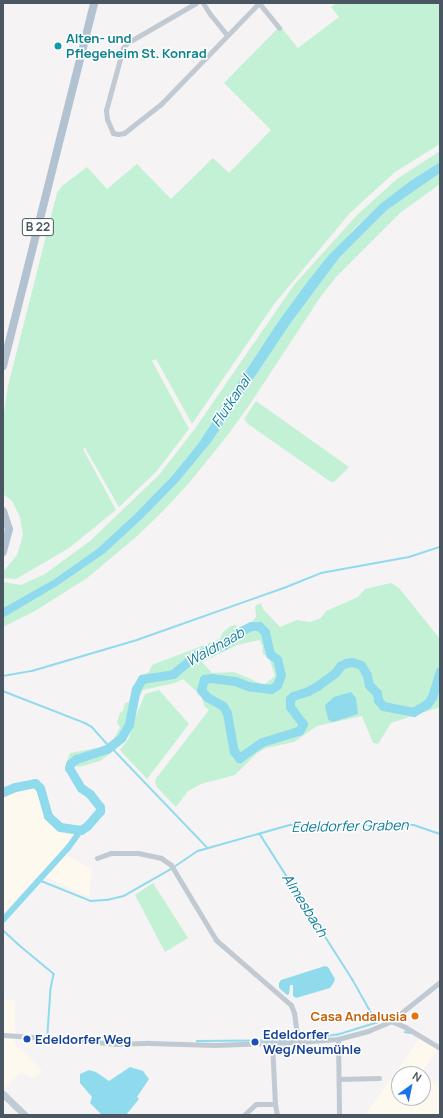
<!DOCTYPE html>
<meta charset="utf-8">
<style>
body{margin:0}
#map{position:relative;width:443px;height:1118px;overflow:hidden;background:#f5f3f3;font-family:Manrope,sans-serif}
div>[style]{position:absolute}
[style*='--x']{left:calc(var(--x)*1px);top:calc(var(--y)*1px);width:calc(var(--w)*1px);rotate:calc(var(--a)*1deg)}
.commercial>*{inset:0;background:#fdf9ef}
.green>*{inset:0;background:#c3f1d5}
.water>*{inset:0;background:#90daee}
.stream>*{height:1.5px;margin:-0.75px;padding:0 0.75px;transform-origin:0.75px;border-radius:0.75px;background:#90daee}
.canal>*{height:5.5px;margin:-2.75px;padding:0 2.75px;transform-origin:2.75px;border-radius:2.75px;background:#90daee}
.river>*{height:9px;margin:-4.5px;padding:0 4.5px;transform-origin:4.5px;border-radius:4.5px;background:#90daee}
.minor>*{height:5px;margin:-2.5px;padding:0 2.5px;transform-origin:2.5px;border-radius:2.5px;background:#c1cad2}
.secondary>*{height:7px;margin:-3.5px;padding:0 3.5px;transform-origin:3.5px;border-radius:3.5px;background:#c1cbd6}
.primary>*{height:8px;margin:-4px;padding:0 4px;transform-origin:4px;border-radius:4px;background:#b3c2d1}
.dots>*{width:11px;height:11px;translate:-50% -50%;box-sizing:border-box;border:2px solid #fff;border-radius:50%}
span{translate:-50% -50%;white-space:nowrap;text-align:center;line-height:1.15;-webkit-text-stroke:3px #fff;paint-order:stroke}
.shield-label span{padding:1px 3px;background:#fff;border:1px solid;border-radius:3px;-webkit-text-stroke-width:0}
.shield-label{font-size:12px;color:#4a5661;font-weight:700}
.culture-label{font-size:13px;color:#0d838f;font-weight:700}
.left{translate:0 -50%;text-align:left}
.food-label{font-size:13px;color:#c56008;font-weight:700}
.right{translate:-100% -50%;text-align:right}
.transit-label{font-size:13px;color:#164399;font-weight:700}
.water-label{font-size:14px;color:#0c7c9b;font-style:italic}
.frame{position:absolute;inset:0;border:4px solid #4a5661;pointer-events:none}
.north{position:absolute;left:391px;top:1066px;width:40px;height:40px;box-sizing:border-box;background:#fff;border:1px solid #b7bbc0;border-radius:50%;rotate:33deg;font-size:11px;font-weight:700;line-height:16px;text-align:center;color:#4a5661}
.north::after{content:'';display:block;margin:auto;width:14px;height:18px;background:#1a73e8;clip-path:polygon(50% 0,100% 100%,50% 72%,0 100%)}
</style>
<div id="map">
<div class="commercial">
<i style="clip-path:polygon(32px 786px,35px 787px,46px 818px,54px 826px,67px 834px,79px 834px,66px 855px,92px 869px,89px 897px,39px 874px,3px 914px,3px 798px)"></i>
<i style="clip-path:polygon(3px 999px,15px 1000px,15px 1044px,42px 1071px,33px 1078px,21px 1072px,4px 1088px)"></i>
<i style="clip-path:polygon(420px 1038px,438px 1049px,421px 1074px,399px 1074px,399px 1098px,423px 1098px,423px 1077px,440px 1088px,440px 1115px,365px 1115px)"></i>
</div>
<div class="green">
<i style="clip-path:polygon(336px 3px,440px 3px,440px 144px,395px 172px,350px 213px,275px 303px,192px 424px,156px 359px,152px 361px,189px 429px,156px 472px,119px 507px,85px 448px,83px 449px,116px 510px,69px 548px,16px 579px,3px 578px,3px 572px,17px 555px,23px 535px,20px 517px,12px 501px,3px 494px,3px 419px,8px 386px,57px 193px,62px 186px,87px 167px,107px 189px,137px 164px,171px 199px,213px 158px,229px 173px,271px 130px,224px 83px,280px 26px,298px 48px,339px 17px,331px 7px)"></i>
<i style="clip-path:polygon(440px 151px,440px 162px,410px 181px,379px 205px,353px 230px,305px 285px,278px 322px,198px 444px,172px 476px,135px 514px,97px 549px,53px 580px,3px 608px,3px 582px,21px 585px,45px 574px,90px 541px,159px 475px,194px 430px,294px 285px,357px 215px,397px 179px)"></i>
<i style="clip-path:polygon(440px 173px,440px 184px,400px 213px,336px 277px,319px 299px,250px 404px,227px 436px,189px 483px,163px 511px,135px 538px,87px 578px,35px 611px,3px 627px,3px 618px,57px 586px,105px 553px,143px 518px,179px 481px,212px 441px,290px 324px,339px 258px,387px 210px)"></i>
<i style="clip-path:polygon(256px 401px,349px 467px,334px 482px,331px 482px,248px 424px,244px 419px)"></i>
<i style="clip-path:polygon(evenodd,391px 583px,399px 588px,440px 639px,440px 707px,391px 723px,378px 744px,373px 743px,362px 716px,317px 726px,294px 742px,266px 748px,256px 754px,235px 775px,201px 784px,188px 791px,176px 807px,156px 786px,155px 780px,209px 710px,204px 706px,202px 698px,196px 691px,183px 679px,175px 683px,143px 690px,136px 704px,133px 723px,145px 694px,159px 690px,189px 724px,147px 779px,120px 750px,129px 738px,132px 728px,121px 745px,100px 761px,79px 767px,67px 761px,70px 753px,103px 747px,113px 740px,120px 728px,117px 722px,120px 713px,123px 711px,125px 703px,129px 702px,138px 677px,149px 672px,152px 665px,220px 639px,223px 632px,231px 626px,236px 625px,240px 630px,251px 623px,256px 617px,255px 606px,261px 603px,263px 609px,280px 627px,297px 620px,310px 622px,321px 618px,326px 611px,358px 597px,365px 589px,391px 583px,260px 640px,263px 648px,262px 651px,264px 655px,268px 655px,275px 676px,264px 685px,234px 672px,212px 673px,202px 662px,237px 645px,260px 640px)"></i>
<i style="clip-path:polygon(153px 883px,188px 938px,165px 952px,135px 895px)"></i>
</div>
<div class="water">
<i style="clip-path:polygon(440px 162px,440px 173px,387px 210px,339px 258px,290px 324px,212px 441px,179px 481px,143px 518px,105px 553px,57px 586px,3px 618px,3px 608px,53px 580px,97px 549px,135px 514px,172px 476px,198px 444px,278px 322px,305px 285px,328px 256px,379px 205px,410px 181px)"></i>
<i style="clip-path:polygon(351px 692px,356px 698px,358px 714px,333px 722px,330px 721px,328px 719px,325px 706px,326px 704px,334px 697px)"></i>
<i style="clip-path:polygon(325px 966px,328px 967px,335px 979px,334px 982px,330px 988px,296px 998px,293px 996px,293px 985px,290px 985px,289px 994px,287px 995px,279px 988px,279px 983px,281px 980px)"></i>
<i style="clip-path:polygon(130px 1067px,143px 1071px,149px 1079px,137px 1097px,139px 1099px,126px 1115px,102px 1115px,90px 1103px,92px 1097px,80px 1083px,80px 1074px,89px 1070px,96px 1072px,109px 1081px)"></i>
</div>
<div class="stream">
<i style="--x:3;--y:676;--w:29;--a:-10"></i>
<i style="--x:32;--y:671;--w:109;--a:-16.4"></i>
<i style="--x:137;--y:640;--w:156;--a:-19.5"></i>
<i style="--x:284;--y:588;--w:40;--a:-22"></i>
<i style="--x:321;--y:573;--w:89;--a:-10.3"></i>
<i style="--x:409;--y:557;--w:33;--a:-18"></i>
<i style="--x:3;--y:691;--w:88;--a:21.3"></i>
<i style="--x:85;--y:723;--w:8;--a:30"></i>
<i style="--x:92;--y:727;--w:25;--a:48"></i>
<i style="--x:111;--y:747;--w:140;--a:46.2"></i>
<i style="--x:260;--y:834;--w:173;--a:57.5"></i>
<i style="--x:353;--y:980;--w:49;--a:60.8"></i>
<i style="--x:377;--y:1023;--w:41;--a:162.9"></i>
<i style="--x:338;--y:1035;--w:37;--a:174"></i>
<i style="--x:174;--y:867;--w:29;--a:-34"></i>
<i style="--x:198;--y:851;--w:96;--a:-15.8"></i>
<i style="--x:290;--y:825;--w:124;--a:0"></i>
<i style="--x:414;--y:825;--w:28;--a:19"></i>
<i style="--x:39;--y:880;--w:56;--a:22"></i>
<i style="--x:91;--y:901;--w:16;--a:-4"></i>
<i style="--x:107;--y:900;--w:17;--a:-13"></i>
<i style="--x:124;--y:896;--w:54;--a:-29.9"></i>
<i style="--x:3;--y:930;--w:21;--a:43"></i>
<i style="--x:18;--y:944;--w:47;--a:39.8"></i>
<i style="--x:54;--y:974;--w:15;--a:101"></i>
<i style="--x:51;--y:989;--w:44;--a:93.9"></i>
<i style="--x:405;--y:1032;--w:5;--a:11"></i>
<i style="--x:197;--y:1041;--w:96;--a:-0.6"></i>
</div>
<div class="canal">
<i style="--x:3;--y:920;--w:97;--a:-47.9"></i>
<i style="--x:68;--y:848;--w:22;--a:-54"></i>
</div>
<div class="river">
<i style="--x:3;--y:792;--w:13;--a:-23"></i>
<i style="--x:15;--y:787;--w:20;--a:-11"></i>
<i style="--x:35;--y:783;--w:7;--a:45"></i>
<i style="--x:40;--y:788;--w:29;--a:74"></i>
<i style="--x:48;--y:816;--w:16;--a:43"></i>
<i style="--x:60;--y:827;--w:21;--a:8"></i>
<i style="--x:81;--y:830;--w:7;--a:-34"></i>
<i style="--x:87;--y:826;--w:20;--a:-49"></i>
<i style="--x:100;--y:811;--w:4;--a:-90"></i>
<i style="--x:100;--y:807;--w:16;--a:-128"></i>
<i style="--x:90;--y:794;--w:11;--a:-146"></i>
<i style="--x:81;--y:788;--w:23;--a:-121"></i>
<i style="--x:69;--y:768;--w:4;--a:-76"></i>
<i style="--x:70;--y:764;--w:8;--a:-40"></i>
<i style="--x:76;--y:759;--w:33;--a:-18"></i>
<i style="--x:107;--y:749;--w:18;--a:-38"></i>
<i style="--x:121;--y:738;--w:16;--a:-60"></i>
<i style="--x:129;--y:724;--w:36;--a:-79"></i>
<i style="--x:136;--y:689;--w:12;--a:-59"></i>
<i style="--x:142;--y:679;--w:31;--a:-9"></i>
<i style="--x:173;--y:674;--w:30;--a:-40"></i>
<i style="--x:196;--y:655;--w:30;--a:-20"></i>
<i style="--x:224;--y:645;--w:22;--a:-39"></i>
<i style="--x:241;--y:631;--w:11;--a:-27"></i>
<i style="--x:251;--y:626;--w:8;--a:0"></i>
<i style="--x:259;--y:626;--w:8;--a:45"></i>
<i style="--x:265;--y:632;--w:23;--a:77"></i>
<i style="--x:270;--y:654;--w:9;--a:36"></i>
<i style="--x:277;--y:659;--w:16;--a:76"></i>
<i style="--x:281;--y:675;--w:11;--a:112"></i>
<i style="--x:277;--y:685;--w:7;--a:146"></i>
<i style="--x:271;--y:689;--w:23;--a:-173"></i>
<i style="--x:248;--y:686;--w:14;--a:-159"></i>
<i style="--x:235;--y:681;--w:23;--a:-173"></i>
<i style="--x:212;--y:678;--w:8;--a:173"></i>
<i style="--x:204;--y:679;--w:11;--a:105"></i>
<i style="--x:201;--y:690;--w:9;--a:49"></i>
<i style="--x:207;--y:697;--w:18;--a:29"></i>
<i style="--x:223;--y:706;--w:8;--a:60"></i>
<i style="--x:227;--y:713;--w:39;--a:80"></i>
<i style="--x:234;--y:751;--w:9;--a:54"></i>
<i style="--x:239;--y:758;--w:28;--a:-35"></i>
<i style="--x:262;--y:742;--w:39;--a:-17"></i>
<i style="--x:299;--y:731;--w:8;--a:-60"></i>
<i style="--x:303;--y:724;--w:21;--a:-127"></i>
<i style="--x:290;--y:707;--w:8;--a:-90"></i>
<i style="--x:290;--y:699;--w:4;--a:-45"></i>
<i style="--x:293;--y:696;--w:16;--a:-18"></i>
<i style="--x:308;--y:691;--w:10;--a:-29"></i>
<i style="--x:317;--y:686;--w:22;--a:-36"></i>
<i style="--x:335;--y:673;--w:9;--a:-54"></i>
<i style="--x:340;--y:666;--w:7;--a:-27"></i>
<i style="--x:346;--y:663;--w:6;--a:-9"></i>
<i style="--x:352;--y:662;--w:9;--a:18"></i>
<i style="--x:361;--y:665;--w:12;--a:59"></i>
<i style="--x:367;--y:675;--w:10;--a:79"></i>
<i style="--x:369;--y:685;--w:11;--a:45"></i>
<i style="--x:377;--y:693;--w:7;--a:82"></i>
<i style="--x:378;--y:700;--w:8;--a:50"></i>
<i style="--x:383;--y:706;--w:31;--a:11"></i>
<i style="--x:413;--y:712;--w:16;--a:-30"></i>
<i style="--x:427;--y:704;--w:9;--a:-54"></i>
<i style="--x:432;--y:697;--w:27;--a:-73"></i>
</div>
<div class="minor">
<i style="--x:196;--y:3;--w:80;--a:149.9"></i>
<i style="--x:127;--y:43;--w:6;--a:129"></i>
<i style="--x:123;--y:48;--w:64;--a:105.3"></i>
<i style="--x:106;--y:110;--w:9;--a:84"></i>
<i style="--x:107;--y:119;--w:15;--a:67"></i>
<i style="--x:113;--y:133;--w:5;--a:11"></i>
<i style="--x:118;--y:134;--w:6;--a:-9"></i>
<i style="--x:124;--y:133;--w:47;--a:-38.1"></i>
<i style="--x:161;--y:104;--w:141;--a:-45.9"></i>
<i style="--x:203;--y:3;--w:13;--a:58"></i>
<i style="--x:210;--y:14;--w:27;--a:51"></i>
<i style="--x:259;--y:3;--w:32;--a:51"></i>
<i style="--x:97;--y:858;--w:15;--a:-20"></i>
<i style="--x:111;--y:853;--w:27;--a:0"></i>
<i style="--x:138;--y:853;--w:24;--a:12"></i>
<i style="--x:161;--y:858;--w:12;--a:35"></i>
<i style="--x:171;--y:865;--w:87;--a:59"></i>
<i style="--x:216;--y:940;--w:99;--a:40.9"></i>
<i style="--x:291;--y:1005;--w:9;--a:69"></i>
<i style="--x:294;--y:1013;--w:29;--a:82"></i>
<i style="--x:391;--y:1021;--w:15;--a:23"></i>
<i style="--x:405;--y:1027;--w:41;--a:31"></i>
<i style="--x:3;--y:1035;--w:74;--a:3.9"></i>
<i style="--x:77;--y:1040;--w:39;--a:6"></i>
<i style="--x:116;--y:1044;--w:34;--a:-2"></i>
<i style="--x:150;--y:1043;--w:65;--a:1.8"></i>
<i style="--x:215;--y:1045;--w:83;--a:-2.1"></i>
<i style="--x:298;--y:1042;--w:40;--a:-4.3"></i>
<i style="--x:338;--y:1039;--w:31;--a:-15"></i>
<i style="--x:368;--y:1031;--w:25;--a:-23"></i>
<i style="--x:391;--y:1021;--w:63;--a:-38.5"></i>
<i style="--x:338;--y:1039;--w:76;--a:89.2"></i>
<i style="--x:272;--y:1043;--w:61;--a:87.2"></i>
<i style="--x:275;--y:1104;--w:11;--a:80"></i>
<i style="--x:339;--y:1079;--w:40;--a:-1.4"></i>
<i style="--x:244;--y:1115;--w:16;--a:-43"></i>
<i style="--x:256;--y:1104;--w:19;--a:0"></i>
</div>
<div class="secondary">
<i style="--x:3;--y:1094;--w:30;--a:44"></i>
</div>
<div class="primary">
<i style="--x:3;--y:366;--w:374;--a:-75.9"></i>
<i style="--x:3;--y:511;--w:19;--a:72"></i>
<i style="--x:9;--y:529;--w:24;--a:105"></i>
</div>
<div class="dots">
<i style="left:58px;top:46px;background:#0f9aa8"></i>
<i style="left:415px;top:1016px;background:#e8710a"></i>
<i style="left:27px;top:1039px;background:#1a4fb4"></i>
<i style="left:255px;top:1042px;background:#1a4fb4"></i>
</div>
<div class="shield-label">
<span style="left:38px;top:227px">B 22</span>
</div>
<div class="culture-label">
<span class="left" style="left:66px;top:46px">Alten- und<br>Pflegeheim St. Konrad</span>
</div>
<div class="food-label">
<span class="right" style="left:407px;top:1016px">Casa Andalusia</span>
</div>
<div class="transit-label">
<span class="left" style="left:263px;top:1042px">Edeldorfer<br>Weg/Neumühle</span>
<span class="left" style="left:35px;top:1039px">Edeldorfer Weg</span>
</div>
<div class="water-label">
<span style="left:231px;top:401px;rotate:-56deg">Flutkanal</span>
<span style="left:215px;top:647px;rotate:-29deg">Waldnaab</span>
<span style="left:350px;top:826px;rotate:-1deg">Edeldorfer Graben</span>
<span style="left:305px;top:905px;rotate:58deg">Almesbach</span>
</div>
<div class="frame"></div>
<div class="north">N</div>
</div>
